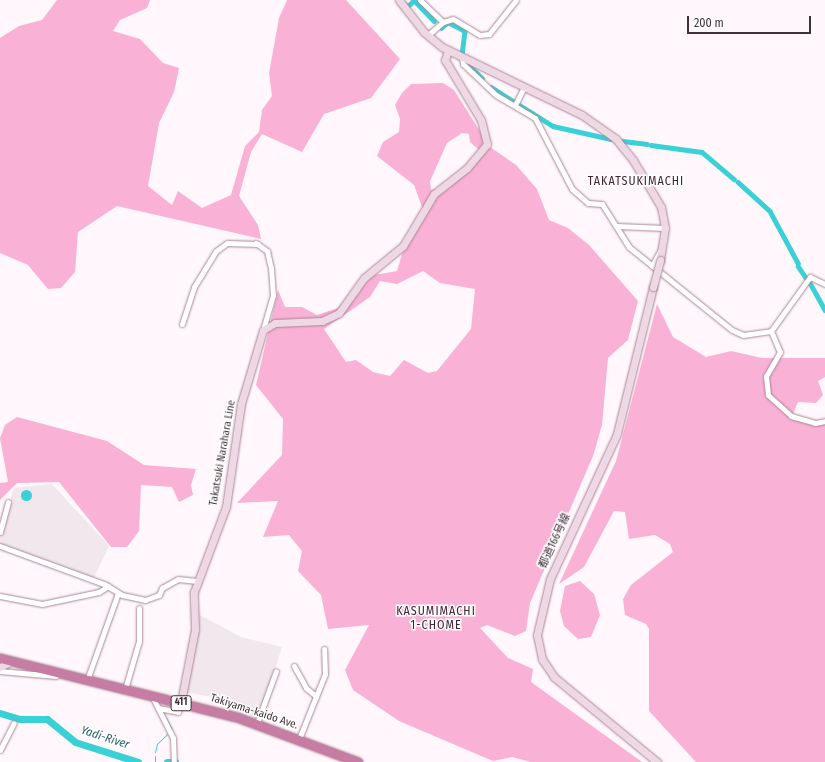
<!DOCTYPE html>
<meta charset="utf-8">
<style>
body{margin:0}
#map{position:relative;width:825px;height:762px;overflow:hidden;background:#fff7fb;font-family:"Fira Sans Condensed","Noto Sans JP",sans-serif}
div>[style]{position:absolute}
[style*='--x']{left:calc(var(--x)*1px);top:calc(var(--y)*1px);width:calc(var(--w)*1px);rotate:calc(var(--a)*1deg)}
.built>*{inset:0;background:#f2e7ec}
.green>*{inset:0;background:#fab1d6}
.water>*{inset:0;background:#39d0d7}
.round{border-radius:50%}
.stream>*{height:1px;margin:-0.5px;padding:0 0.5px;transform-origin:0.5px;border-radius:0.5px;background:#39d0d7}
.canal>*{height:4.5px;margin:-2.25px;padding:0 2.25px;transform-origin:2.25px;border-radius:2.25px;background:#39d0d7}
.river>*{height:7px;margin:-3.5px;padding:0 3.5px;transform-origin:3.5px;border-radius:3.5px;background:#39d0d7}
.roads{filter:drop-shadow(0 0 1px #aa8698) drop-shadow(0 0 1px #aa8698)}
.street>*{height:5px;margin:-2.5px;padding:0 2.5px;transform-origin:2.5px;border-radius:2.5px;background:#fff}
.secondary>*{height:7px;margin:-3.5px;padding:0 3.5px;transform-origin:3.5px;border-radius:3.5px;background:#eed8e3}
.highway>*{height:9px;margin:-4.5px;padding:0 4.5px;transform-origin:4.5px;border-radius:4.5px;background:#c67ca3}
.bridges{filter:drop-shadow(0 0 1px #aa8698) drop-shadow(0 0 1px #aa8698)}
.secondary-bridge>*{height:7px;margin:-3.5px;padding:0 3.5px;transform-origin:3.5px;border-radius:3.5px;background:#eed8e3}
span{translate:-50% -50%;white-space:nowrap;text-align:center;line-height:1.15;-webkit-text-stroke:3px #fff;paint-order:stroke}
.shield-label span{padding:1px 3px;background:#fff;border:1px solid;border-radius:3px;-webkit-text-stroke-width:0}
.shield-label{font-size:10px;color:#403138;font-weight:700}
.street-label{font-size:11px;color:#403138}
.neighbourhood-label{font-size:12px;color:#412433;letter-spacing:1px}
.water-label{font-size:12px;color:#266164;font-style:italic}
.scale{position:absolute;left:687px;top:16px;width:124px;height:18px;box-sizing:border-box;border:2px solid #403138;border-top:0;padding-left:5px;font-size:12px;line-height:14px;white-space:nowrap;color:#403138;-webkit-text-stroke:3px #fff;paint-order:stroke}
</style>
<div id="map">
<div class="built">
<i style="clip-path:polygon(52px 484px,109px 546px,92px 582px,0 546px,0 532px,14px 488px)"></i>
<i style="clip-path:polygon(198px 614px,241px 637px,282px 647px,259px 720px,244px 712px,226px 712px,229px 700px,184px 692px)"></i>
</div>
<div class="green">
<i style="clip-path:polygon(57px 0,150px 0,147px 8px,120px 20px,113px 31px,140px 39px,163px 63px,179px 68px,174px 92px,159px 123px,148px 186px,172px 205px,178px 191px,202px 208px,231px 195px,245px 146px,259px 132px,262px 110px,272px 96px,269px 73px,279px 18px,287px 0,346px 0,400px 59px,371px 98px,324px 114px,302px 152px,262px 134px,251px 152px,239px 196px,258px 225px,261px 239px,117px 206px,78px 232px,75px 272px,61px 288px,48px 289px,28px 265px,0 253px,0 38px,19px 26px,42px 20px)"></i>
<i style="clip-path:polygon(evenodd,443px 83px,454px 90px,490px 147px,516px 165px,537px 189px,549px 220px,568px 228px,589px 245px,638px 301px,628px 340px,608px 358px,602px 425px,593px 456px,530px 603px,526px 631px,515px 636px,487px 625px,480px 628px,508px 658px,533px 669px,531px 682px,642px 762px,531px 762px,512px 757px,493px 761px,399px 721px,353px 690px,345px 670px,369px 625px,328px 629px,321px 595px,298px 571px,302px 551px,289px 535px,263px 537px,278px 501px,237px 503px,282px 455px,283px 419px,256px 385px,278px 290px,285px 307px,302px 307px,317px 315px,338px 308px,363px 277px,397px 271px,402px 254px,423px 220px,422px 207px,414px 185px,377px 156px,383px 142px,399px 132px,400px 119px,395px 105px,402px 93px,411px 84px,443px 83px,462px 133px,469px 134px,470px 142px,479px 150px,456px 175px,438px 189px,431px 190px,430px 181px,447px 143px,462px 133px,443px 83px,423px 271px,440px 283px,475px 289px,471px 329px,437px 371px,428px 373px,404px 360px,390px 376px,373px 372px,356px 360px,346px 362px,324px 329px,370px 297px,380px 281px,397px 284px,423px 271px)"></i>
<i style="clip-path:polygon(657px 304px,673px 337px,706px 357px,731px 351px,762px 358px,825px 358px,825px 377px,818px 381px,823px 395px,816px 403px,798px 402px,792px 416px,825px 422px,825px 762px,696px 762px,649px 711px,649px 629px,646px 624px,625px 615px,623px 599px,631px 585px,673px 552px,670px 544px,655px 535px,629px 539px,625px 512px,614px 511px,584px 567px,559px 584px,616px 461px)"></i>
<i style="clip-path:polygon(17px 417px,107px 441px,144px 465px,196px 469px,191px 485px,193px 495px,179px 502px,172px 487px,141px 485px,139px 531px,127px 547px,111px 547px,59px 482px,17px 483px,0 500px,0 483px,8px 482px,0 438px,5px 425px)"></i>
<i style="clip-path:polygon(580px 581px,594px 594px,600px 615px,591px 637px,578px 639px,564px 626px,560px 611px,565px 586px)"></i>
</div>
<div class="water">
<i class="round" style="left:20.5px;top:489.5px;width:11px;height:11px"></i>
</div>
<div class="stream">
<i style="--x:163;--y:713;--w:18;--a:61"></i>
<i style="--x:155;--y:752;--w:8;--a:-76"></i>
<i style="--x:157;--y:744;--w:17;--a:-45"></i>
<i style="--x:155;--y:756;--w:6;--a:90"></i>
</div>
<div class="canal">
<i style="--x:414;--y:0;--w:29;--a:46"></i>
<i style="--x:405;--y:4;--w:4;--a:56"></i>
<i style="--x:407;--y:7;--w:10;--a:-45"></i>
<i style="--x:441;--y:28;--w:9;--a:-41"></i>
<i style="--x:448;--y:22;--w:19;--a:28"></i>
<i style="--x:465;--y:31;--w:23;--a:97"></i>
<i style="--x:466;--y:62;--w:23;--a:45"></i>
<i style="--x:491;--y:87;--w:73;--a:32.2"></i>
<i style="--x:553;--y:126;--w:59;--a:12.6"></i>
<i style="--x:623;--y:141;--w:24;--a:7"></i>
<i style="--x:651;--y:145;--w:51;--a:7.8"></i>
<i style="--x:702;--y:152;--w:42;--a:40.2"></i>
<i style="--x:738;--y:182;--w:43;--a:42.2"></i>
<i style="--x:771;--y:213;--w:57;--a:61.6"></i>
<i style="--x:798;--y:266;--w:14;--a:56"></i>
<i style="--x:809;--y:281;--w:33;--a:61"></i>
</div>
<div class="river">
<i style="--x:0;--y:713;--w:21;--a:17"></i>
<i style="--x:20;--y:719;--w:27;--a:0"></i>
<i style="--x:47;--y:719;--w:36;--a:39"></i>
<i style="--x:75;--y:742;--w:66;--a:17.6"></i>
<i style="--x:167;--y:762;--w:8;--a:0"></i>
</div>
<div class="roads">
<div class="street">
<i style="--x:420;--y:0;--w:32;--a:44"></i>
<i style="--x:428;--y:35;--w:20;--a:-41"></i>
<i style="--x:443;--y:22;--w:10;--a:-17"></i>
<i style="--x:453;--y:19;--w:31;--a:31"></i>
<i style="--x:480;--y:35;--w:9;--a:-6"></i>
<i style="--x:489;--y:34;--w:43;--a:-51.5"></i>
<i style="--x:462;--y:57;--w:7;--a:82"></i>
<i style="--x:463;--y:64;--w:45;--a:43.2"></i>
<i style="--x:496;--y:95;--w:45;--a:30.5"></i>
<i style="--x:535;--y:118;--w:80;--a:62.5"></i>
<i style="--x:572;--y:189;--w:21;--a:41"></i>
<i style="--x:588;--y:203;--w:14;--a:4"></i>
<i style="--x:602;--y:204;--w:51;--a:57.9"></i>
<i style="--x:629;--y:247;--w:132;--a:38.9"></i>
<i style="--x:732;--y:330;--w:12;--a:24"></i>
<i style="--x:743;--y:335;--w:28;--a:-8"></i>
<i style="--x:771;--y:331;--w:67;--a:-54.2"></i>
<i style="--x:810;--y:277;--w:17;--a:25"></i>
<i style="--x:516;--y:103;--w:18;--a:-63"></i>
<i style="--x:617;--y:226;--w:48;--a:2.4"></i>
<i style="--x:256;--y:243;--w:14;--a:36"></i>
<i style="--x:267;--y:251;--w:17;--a:77"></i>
<i style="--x:271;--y:268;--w:27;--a:86"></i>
<i style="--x:273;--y:295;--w:36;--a:106"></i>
<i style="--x:652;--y:266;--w:21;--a:-62"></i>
<i style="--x:182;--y:324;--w:39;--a:-72"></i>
<i style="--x:194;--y:287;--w:42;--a:-58.6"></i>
<i style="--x:216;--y:251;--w:14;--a:-36"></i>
<i style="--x:227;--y:243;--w:31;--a:2"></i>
<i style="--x:771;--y:331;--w:23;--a:67"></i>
<i style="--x:780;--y:352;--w:28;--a:120"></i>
<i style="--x:766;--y:376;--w:19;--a:84"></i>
<i style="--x:768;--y:395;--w:31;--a:42"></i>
<i style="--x:791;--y:416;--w:25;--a:16"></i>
<i style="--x:815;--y:423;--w:10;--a:-11"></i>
<i style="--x:0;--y:532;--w:31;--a:-75"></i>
<i style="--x:0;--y:546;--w:111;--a:20.1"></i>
<i style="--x:104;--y:584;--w:21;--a:31"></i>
<i style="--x:122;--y:595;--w:24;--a:12"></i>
<i style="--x:145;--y:600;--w:15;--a:-20"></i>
<i style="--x:159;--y:595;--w:8;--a:-67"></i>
<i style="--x:162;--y:588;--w:18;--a:-29"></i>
<i style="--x:178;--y:579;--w:19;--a:6"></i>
<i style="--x:0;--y:596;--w:43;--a:10.8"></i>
<i style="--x:42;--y:604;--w:58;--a:-11.9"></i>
<i style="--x:99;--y:592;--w:11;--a:-34"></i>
<i style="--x:294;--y:666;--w:25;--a:61"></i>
<i style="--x:306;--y:688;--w:13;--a:39"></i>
<i style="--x:0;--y:671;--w:56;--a:5.1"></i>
<i style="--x:87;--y:680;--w:92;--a:-70.4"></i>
<i style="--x:125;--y:689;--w:50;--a:-73.7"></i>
<i style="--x:139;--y:641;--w:33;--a:-90"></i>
<i style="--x:152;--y:696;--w:47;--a:63.4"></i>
<i style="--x:173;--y:738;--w:24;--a:88"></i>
<i style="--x:158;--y:708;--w:20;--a:11"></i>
<i style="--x:178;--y:712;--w:10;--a:-73"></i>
<i style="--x:257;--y:723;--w:55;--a:-69.9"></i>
<i style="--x:299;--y:739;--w:70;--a:-68.2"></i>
<i style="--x:325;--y:674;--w:25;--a:-92"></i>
<i style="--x:0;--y:750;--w:30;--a:-63"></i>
</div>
<div class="secondary">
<i style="--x:399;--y:0;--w:41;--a:52"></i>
<i style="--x:424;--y:32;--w:23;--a:40"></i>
<i style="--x:442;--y:47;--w:156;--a:25.9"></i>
<i style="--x:582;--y:115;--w:42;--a:35.2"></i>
<i style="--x:616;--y:139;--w:27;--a:51"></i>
<i style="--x:633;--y:160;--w:55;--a:59.2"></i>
<i style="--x:661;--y:207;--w:21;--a:79"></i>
<i style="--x:665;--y:228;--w:32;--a:99"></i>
<i style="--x:653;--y:287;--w:151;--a:103.8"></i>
<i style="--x:617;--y:434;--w:160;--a:114.8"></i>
<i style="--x:550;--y:579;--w:57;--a:103.1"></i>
<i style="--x:537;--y:635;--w:25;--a:78"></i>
<i style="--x:542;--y:659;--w:22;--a:56"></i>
<i style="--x:554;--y:677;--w:134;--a:39.5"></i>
<i style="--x:0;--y:667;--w:13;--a:-27"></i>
<i style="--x:181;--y:702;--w:74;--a:-79.1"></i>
<i style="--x:195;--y:629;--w:37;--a:-92"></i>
<i style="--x:194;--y:592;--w:91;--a:-69.4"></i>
<i style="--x:226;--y:507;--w:104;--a:-81.7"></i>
<i style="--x:241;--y:404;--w:77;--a:-73.4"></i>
<i style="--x:263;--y:330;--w:14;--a:-30"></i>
<i style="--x:275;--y:323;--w:47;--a:-2.4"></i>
<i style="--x:322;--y:321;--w:19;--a:-25"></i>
<i style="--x:339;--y:313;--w:43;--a:-54.5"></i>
<i style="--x:364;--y:278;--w:50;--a:-39.4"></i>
<i style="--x:403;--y:246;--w:61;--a:-59.2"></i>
<i style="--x:434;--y:194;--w:42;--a:-38.2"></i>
<i style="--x:467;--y:168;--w:31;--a:-50"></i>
<i style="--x:487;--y:144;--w:25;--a:-104"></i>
<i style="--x:481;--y:120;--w:70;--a:-121"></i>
<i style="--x:445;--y:60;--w:10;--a:-73"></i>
</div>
<div class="highway">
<i style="--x:0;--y:658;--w:244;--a:14"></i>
<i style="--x:237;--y:717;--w:129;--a:20.4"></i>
</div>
</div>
<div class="bridges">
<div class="secondary-bridge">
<i style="--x:653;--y:287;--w:28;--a:-75"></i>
</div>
</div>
<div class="shield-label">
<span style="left:181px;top:703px">411</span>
</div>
<div class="street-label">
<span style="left:223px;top:453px;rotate:-80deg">Takatsuki Narahara Line</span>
<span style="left:555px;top:541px;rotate:-65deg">都道166号線</span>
<span style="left:254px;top:712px;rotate:18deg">Takiyama-kaido Ave.</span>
</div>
<div class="neighbourhood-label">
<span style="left:636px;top:182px">TAKATSUKIMACHI</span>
<span style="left:436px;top:619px">KASUMIMACHI<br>1-CHOME</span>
</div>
<div class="water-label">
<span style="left:105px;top:738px;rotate:18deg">Yadi-River</span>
</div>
<div class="scale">200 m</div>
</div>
